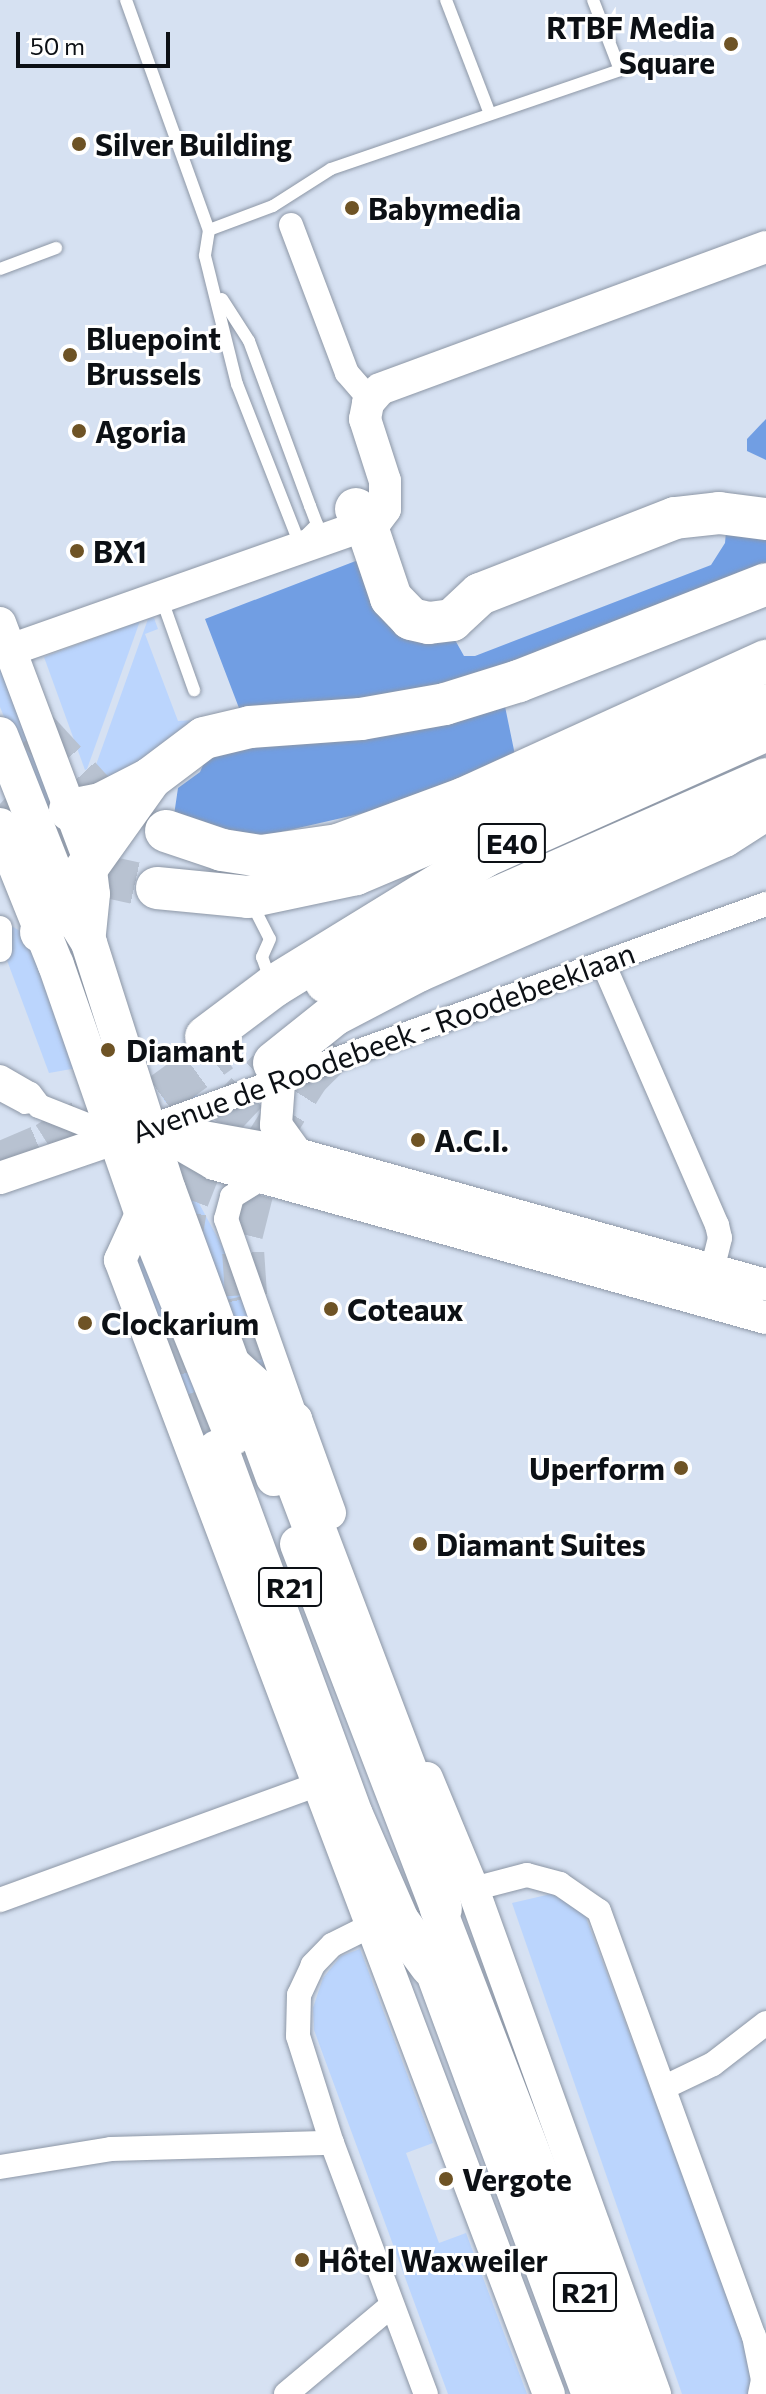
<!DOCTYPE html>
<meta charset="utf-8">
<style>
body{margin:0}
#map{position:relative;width:766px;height:2394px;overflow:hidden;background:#d6e1f2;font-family:Commissioner,sans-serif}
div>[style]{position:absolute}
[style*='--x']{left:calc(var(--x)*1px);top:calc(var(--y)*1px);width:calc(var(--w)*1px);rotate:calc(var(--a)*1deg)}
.green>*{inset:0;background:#bbd5fd}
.forest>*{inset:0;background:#719ee3}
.highway-tunnel>*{height:42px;margin-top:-21px;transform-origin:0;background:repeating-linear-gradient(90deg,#b8c2d1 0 42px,transparent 0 63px)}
.roads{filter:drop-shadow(0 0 2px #8d97a6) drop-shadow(0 0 2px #8d97a6)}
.lane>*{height:12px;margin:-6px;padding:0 6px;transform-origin:6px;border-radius:6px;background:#fff}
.street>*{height:24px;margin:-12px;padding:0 12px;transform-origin:12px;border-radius:12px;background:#fff}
.secondary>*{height:32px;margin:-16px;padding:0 16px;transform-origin:16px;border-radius:16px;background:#fff}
.primary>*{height:36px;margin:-18px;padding:0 18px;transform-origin:18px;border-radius:18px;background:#fff}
.highway>*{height:42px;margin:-21px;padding:0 21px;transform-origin:21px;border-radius:21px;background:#fff}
.dots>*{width:22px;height:22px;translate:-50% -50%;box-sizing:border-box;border:4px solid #fff;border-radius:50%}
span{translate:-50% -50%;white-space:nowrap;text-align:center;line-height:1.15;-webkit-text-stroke:6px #fff;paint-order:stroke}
.shield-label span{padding:2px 6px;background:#fff;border:2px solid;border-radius:6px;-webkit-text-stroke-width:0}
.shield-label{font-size:28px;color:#0c1015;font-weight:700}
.poi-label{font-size:30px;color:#0c1015;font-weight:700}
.right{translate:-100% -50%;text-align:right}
.left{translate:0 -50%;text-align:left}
.street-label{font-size:30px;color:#0c1015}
.scale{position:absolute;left:16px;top:32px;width:154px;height:36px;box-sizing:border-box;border:4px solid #0c1015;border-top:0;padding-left:10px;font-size:24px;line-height:28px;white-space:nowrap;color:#0c1015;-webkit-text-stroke:6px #fff;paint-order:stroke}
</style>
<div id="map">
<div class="green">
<i style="clip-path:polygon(154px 618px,158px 629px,145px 634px,178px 721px,193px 720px,99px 795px,92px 776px,148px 619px)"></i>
<i style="clip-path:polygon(140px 621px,87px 769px,85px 770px,44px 657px)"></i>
<i style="clip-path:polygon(0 643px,68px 824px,52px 835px,0 707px)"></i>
<i style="clip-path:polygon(8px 924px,27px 935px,77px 1068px,49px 1073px,5px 955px)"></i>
<i style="clip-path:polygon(174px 1075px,197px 1095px,202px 1101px,177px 1106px,165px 1102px,153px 1079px)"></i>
<i style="clip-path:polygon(195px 1196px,228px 1257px,275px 1380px,244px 1357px,188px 1197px)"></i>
<i style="clip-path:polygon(140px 1251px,226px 1449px,208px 1455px,136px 1257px)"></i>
<i style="clip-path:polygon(551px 1894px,583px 1910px,756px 2371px,752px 2394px,682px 2394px,512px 1903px)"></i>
<i style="clip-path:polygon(360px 1949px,433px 2143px,406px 2153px,439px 2243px,466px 2233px,527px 2394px,448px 2394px,314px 2030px,313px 2008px,323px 1978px,341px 1956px)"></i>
</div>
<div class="forest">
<i style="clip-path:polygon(766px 419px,766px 460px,747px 451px,747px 439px)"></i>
<i style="clip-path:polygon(727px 521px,766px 525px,766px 574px,501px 687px,515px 755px,381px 809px,259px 837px,173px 822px,178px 788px,200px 772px,222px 721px,239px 708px,205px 619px,366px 557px,450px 631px,464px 656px,475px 656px,711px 565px,725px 543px)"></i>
</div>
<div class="highway-tunnel">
<i style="--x:37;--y:730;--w:83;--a:47.4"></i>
<i style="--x:93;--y:791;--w:47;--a:35.4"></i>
<i style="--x:0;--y:804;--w:60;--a:41.6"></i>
<i style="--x:45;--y:844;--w:57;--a:31.5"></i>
<i style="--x:94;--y:874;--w:65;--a:12.5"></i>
<i style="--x:110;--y:1132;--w:137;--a:-36.1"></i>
<i style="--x:0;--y:1163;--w:51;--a:-23.1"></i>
<i style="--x:47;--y:1143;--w:82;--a:-32.5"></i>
<i style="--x:178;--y:1253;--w:55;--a:-79.5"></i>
<i style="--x:188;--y:1199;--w:82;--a:-68.5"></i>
<i style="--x:218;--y:1123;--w:73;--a:-46.7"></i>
<i style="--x:182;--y:1331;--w:62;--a:78.9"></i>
<i style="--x:194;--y:1392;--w:64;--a:67.9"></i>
<i style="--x:275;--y:1421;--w:129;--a:-103"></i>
<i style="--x:246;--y:1295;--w:61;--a:-93.8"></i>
<i style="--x:242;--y:1234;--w:91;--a:-76"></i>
<i style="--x:264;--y:1146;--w:82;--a:-57.5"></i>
<i style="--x:308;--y:1077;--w:48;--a:-45"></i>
</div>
<div class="roads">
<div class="lane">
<i style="--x:126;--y:0;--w:245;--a:70.2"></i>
<i style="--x:209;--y:230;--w:68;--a:-20.6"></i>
<i style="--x:273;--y:206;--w:69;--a:-32.5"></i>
<i style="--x:331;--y:169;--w:305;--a:-18.9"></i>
<i style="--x:620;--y:70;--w:75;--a:-111.1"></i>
<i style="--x:446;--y:0;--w:122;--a:68.9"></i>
<i style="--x:209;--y:230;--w:26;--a:99"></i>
<i style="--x:205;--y:256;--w:132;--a:76"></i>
<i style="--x:237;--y:384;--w:159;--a:68.6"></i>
<i style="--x:0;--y:269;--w:60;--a:-20.6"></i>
<i style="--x:222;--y:299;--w:50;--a:57.3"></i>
<i style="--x:249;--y:341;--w:176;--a:69.7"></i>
<i style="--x:310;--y:506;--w:19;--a:69"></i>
<i style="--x:317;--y:524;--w:17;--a:135"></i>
<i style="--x:162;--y:600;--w:96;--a:70.4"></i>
<i style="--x:252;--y:904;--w:39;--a:63"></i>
<i style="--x:270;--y:939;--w:20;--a:114"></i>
<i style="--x:262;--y:957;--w:23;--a:70"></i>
<i style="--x:0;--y:1095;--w:27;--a:28"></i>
<i style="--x:24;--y:1108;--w:15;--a:-8"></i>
</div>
<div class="street">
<i style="--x:291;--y:225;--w:158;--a:69.3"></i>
<i style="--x:347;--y:373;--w:35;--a:49"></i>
<i style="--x:0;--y:928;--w:22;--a:90"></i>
<i style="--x:603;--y:963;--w:286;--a:66.5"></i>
<i style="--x:717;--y:1225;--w:13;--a:77"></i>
<i style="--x:720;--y:1238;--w:32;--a:104"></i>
<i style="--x:0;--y:1077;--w:34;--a:30"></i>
<i style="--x:30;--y:1094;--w:15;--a:53"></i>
<i style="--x:39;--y:1106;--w:84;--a:21.7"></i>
<i style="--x:152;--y:1126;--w:653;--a:-19.88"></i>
<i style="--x:265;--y:1176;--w:39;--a:148"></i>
<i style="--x:232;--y:1197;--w:23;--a:105"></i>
<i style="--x:226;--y:1219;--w:211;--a:70.6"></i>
<i style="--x:473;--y:1889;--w:56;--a:-14.5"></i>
<i style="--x:527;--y:1875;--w:34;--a:15"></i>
<i style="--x:560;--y:1884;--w:47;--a:34.7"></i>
<i style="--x:599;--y:1911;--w:452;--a:70"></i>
<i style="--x:754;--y:2336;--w:45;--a:78.4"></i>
<i style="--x:763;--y:2380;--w:14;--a:102"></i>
<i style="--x:0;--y:1900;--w:338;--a:-20"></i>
<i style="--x:370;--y:1926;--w:42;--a:153.4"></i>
<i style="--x:332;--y:1945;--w:28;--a:134"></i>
<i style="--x:313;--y:1965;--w:33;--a:115"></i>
<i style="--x:299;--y:1995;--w:41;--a:91.4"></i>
<i style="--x:298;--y:2036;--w:112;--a:72.4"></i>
<i style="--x:332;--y:2143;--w:268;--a:69.5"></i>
<i style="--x:665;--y:2087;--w:53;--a:-25.6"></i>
<i style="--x:713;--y:2064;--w:67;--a:-37.7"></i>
<i style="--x:0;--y:2167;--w:112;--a:-9.2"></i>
<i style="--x:111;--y:2149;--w:221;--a:-1.6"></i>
<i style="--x:286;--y:2394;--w:137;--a:-40"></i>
</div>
<div class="secondary">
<i style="--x:0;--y:623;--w:255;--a:69.4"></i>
<i style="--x:90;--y:862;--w:32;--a:83"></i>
<i style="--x:94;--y:894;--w:49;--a:95.8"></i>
<i style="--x:10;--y:650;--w:388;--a:-19.4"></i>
<i style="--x:376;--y:521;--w:15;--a:-53"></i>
<i style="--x:385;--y:509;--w:28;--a:-90"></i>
<i style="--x:385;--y:481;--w:65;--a:-107.9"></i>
<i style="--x:365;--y:419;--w:16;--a:-79"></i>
<i style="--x:368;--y:403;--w:18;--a:-49"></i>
<i style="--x:380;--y:389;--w:411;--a:-20.2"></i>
<i style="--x:279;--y:1083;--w:42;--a:94.1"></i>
<i style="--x:276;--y:1125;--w:36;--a:54"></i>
<i style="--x:169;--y:1138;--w:52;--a:30"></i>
<i style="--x:214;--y:1164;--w:573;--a:15.59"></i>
<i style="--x:0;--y:1178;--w:157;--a:-18.9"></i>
<i style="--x:149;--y:1127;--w:150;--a:10.3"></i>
<i style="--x:297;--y:1154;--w:487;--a:15.6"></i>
<i style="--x:142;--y:1212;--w:53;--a:114.6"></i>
<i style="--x:120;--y:1260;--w:1212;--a:69.28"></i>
<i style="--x:231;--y:1360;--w:88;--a:42.2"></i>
<i style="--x:296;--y:1419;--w:100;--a:70.1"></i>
<i style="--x:427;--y:1778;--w:120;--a:67.5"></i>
<i style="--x:473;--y:1889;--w:537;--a:70.18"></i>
</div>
<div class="primary">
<i style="--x:0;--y:735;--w:193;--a:68.4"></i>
<i style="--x:71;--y:914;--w:34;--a:58"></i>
<i style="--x:89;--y:943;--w:259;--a:72.3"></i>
<i style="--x:168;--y:1190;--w:307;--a:69.8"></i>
<i style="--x:0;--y:826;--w:150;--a:68.1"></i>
<i style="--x:56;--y:965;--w:262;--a:70.8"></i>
<i style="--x:142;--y:1212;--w:243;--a:68"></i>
<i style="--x:298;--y:1544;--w:911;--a:68.96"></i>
<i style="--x:421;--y:1938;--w:486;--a:69.7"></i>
</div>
<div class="highway">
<i style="--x:356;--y:509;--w:18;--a:56"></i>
<i style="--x:366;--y:524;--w:78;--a:71.3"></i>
<i style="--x:391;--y:598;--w:29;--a:46"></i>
<i style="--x:411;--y:619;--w:18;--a:13"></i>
<i style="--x:429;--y:623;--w:23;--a:-7"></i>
<i style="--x:452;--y:620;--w:38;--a:-43"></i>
<i style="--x:480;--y:594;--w:209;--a:-21.3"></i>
<i style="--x:675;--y:518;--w:44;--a:-6.5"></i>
<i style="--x:719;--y:513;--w:47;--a:7.3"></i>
<i style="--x:70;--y:810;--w:32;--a:-11"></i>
<i style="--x:101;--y:804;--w:51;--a:-27.1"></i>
<i style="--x:166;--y:831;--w:59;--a:18.7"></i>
<i style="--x:222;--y:850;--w:39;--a:9"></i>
<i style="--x:261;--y:856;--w:78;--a:-8.1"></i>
<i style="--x:338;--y:845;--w:135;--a:-20.3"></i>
<i style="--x:465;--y:798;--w:331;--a:-24.5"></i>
<i style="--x:157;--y:888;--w:91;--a:5.6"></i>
<i style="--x:248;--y:897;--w:110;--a:-12"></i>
<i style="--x:356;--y:874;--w:388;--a:-22.9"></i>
<i style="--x:713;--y:723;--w:56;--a:-18.8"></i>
<i style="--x:41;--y:932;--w:189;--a:-54.5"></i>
<i style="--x:151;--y:778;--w:66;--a:-37"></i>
<i style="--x:204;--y:738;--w:47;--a:-13.4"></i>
<i style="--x:250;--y:727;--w:111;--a:-4.1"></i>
<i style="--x:361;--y:719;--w:85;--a:-10.1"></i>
<i style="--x:445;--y:704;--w:77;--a:-17.3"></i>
<i style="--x:519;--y:681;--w:265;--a:-21.4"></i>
<i style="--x:326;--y:982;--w:121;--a:-27.6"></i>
<i style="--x:433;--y:926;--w:364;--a:-23.8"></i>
<i style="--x:206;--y:1037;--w:85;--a:-36.9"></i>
<i style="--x:274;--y:986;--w:248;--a:-31.6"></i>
<i style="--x:485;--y:856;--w:299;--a:-24.1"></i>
<i style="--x:274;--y:1063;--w:77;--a:-38.7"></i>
<i style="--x:334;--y:1015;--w:95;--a:-27.6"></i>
<i style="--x:418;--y:971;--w:334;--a:-23.8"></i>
<i style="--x:724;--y:836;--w:50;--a:-32.7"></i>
<i style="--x:277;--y:1430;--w:397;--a:69.2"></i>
<i style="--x:418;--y:1801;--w:110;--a:78"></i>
<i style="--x:218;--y:1451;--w:388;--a:69.8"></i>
<i style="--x:352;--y:1815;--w:116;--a:66.5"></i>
<i style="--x:398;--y:1921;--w:56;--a:53.7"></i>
</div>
</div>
<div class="dots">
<i style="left:731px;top:44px;background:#6e5325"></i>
<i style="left:79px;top:144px;background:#6e5325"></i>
<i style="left:352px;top:208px;background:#6e5325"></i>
<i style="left:70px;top:355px;background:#6e5325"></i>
<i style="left:79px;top:431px;background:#6e5325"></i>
<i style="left:77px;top:551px;background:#6e5325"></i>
<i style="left:108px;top:1050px;background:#6e5325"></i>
<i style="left:418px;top:1140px;background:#6e5325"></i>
<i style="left:331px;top:1309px;background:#6e5325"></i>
<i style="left:85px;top:1323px;background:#6e5325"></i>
<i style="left:681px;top:1468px;background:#6e5325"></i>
<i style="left:420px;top:1544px;background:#6e5325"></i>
<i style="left:446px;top:2179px;background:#6e5325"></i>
<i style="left:302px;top:2260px;background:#6e5325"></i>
</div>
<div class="shield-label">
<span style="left:512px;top:843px">E40</span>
<span style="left:290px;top:1587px">R21</span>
<span style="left:585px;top:2292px">R21</span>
</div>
<div class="poi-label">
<span class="right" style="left:715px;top:44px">RTBF Media<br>Square</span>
<span class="left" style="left:95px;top:144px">Silver Building</span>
<span class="left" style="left:368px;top:208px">Babymedia</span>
<span class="left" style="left:86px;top:355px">Bluepoint<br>Brussels</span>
<span class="left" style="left:95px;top:431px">Agoria</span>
<span class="left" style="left:93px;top:551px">BX1</span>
<span class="left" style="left:126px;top:1050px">Diamant</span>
<span class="left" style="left:434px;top:1140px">A.C.I.</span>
<span class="left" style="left:347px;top:1309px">Coteaux</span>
<span class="left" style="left:101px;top:1323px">Clockarium</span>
<span class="right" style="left:665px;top:1468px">Uperform</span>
<span class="left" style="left:436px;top:1544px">Diamant Suites</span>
<span class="left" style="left:462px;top:2179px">Vergote</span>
<span class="left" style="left:318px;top:2260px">Hôtel Waxweiler</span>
</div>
<div class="street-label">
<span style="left:383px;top:1042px;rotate:-20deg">Avenue de Roodebeek - Roodebeeklaan</span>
</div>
<div class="scale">50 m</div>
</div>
